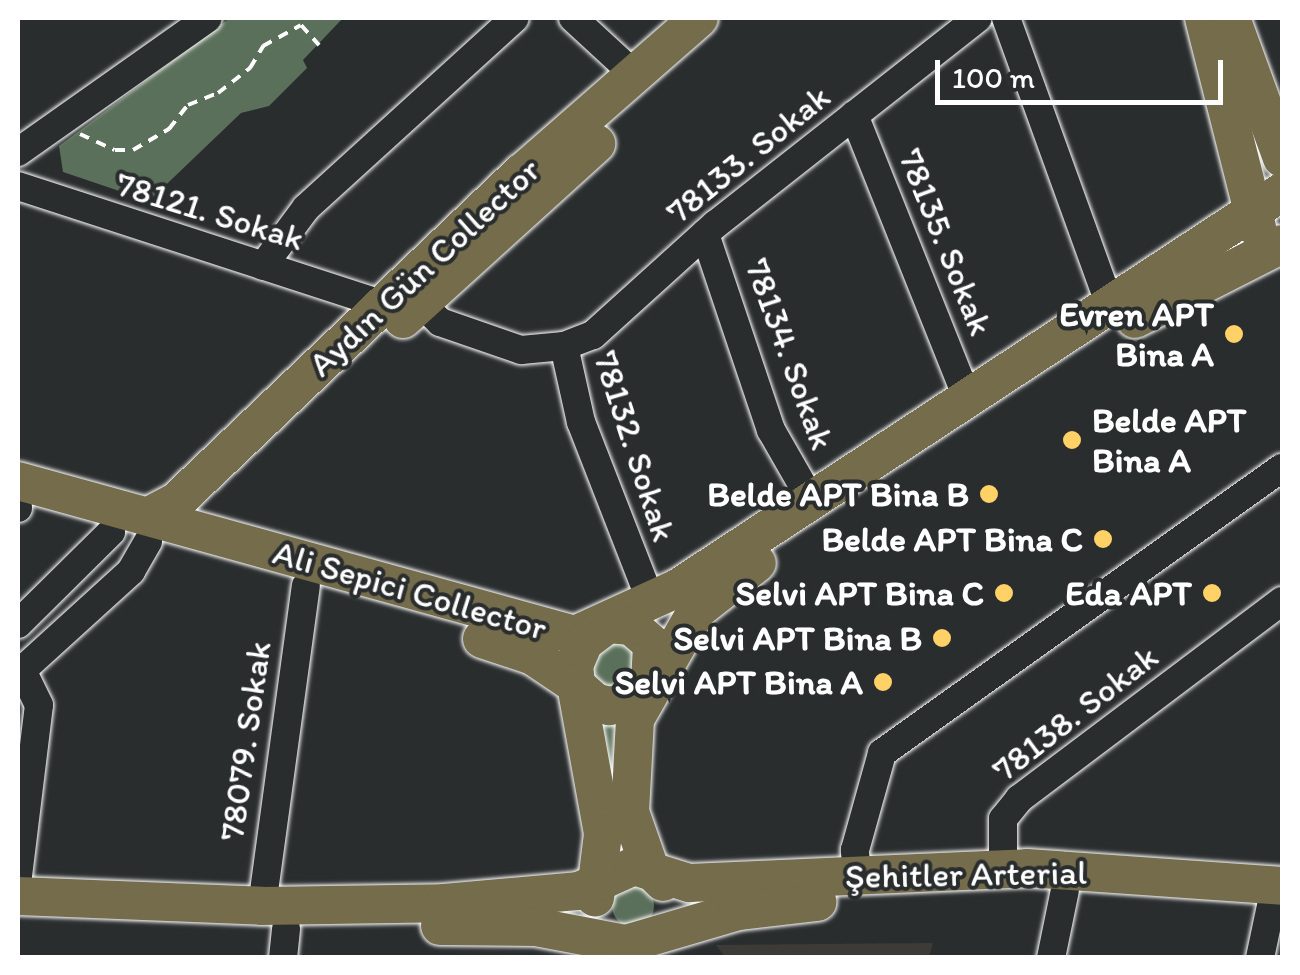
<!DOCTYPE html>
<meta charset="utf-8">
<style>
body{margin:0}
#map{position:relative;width:1300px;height:975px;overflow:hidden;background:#2a2d2e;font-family:Itim,sans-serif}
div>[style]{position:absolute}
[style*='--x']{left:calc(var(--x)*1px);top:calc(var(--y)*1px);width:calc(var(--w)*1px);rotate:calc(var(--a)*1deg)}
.built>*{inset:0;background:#3c3b37}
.green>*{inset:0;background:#5b705a}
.round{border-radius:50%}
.path>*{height:4px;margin-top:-2px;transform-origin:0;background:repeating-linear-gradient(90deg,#fff 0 10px,transparent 0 18px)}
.roads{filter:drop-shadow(0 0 2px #fff) drop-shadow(0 0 2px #fff)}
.minor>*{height:28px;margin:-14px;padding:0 14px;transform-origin:14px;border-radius:14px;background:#2a2d2e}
.major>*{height:38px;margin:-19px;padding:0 19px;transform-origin:19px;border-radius:19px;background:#746c4b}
.dots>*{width:28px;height:28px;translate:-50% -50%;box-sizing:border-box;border:5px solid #2a2d2e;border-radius:50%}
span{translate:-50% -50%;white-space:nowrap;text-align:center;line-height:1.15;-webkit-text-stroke:8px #2a2d2e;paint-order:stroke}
.street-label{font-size:35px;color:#fff}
.poi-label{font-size:35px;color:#fff;font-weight:700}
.right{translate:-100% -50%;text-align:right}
.left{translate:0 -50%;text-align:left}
.frame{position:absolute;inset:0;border:20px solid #fff;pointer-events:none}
.scale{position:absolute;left:935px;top:60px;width:288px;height:45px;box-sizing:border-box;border:5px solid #fff;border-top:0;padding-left:12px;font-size:30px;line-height:35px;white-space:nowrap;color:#fff;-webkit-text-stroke:8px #2a2d2e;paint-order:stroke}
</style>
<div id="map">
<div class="built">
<i style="clip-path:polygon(933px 943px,929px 958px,725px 957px,716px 945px)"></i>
</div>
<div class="green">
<i style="clip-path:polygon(230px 18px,343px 18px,303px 60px,307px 68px,269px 106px,241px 113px,149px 201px,63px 172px,59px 146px)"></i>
<i style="clip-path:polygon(623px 637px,643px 662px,622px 689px,603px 686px,592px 673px,590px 657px)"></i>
<i style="clip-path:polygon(596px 725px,621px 725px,620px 811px)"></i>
<i class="round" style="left:612px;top:885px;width:42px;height:42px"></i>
</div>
<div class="path">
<i style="--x:80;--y:134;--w:38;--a:25"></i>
<i style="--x:115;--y:150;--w:18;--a:0"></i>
<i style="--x:133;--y:150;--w:42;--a:-30.3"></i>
<i style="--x:169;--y:129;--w:31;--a:-52"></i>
<i style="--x:188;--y:105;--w:32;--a:-22"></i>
<i style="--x:218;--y:93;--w:41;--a:-38"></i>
<i style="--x:250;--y:68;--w:26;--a:-59"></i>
<i style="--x:263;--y:46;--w:43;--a:-28.9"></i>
<i style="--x:301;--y:25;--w:27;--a:48"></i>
</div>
<div class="roads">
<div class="minor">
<i style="--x:573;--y:18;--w:86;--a:42.6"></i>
<i style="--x:1006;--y:18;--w:306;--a:70.1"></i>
<i style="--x:854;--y:115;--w:304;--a:68.2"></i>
<i style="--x:18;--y:152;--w:232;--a:-35.2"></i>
<i style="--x:18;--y:186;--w:382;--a:18"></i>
<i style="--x:705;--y:234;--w:207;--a:71.4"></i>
<i style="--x:771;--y:430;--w:78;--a:60.2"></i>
<i style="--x:263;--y:266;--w:72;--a:-53.4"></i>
<i style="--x:306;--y:208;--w:282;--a:-42.3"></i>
<i style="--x:421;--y:303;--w:27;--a:45"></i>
<i style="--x:440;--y:322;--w:86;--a:19.1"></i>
<i style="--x:521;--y:350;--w:43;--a:-5.3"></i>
<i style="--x:564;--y:346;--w:78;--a:77.4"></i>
<i style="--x:581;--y:422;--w:193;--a:68.7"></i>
<i style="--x:564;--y:346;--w:31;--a:-21"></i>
<i style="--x:593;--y:335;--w:166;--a:-42.1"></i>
<i style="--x:716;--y:224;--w:333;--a:-38.2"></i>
<i style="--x:18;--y:508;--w:1;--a:-90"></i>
<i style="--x:18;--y:624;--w:131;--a:-44.7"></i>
<i style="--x:18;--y:674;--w:153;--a:-42.3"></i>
<i style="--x:131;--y:571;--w:34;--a:-60"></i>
<i style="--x:1003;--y:869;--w:50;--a:-90"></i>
<i style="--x:1003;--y:819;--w:26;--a:-51"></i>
<i style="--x:1019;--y:799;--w:329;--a:-37"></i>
<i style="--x:857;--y:875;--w:25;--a:-95"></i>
<i style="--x:855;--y:850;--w:101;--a:-74.4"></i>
<i style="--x:882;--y:753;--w:491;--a:-35.5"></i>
<i style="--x:18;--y:876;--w:172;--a:-83"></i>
<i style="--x:39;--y:705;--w:39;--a:-116"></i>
<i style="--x:262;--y:906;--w:323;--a:-82.2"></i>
<i style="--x:283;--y:958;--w:29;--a:-84"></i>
<i style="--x:1051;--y:958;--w:69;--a:-78.4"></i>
<i style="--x:1260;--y:958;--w:53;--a:-78.1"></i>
</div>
<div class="major">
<i style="--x:1204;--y:18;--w:217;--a:75.8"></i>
<i style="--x:1231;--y:18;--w:149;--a:70"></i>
<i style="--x:403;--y:319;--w:261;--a:-42.2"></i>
<i style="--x:1135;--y:319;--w:165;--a:-27"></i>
<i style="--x:18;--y:481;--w:578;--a:15.46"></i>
<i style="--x:575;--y:635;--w:113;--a:-24.5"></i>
<i style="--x:678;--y:588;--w:722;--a:-33.25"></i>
<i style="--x:149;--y:516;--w:32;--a:-28"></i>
<i style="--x:177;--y:501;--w:476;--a:-43.6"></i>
<i style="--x:522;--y:173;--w:235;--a:-41.2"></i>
<i style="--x:482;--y:639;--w:54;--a:18.4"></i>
<i style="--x:533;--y:656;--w:52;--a:34"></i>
<i style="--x:576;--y:685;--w:25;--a:42"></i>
<i style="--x:595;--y:702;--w:15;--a:16"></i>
<i style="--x:609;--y:706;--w:27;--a:-13"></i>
<i style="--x:635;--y:700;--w:23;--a:-49"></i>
<i style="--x:650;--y:683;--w:39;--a:-87"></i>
<i style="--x:652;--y:644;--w:28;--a:-139"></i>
<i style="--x:631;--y:626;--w:23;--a:-175"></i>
<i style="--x:608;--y:624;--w:30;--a:143"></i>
<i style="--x:584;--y:642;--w:25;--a:113"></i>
<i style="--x:574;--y:665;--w:20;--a:84"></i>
<i style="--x:576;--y:685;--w:151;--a:79.7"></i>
<i style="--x:603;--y:834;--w:64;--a:97.1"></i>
<i style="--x:663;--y:882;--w:18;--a:-135"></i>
<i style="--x:650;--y:869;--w:60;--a:-109.3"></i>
<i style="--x:630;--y:812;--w:93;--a:-86.9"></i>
<i style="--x:635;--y:719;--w:125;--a:-60.4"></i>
<i style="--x:697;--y:610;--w:76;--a:-38.1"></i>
<i style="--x:18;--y:896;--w:244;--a:2.3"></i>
<i style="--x:262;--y:906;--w:182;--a:-0.9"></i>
<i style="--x:444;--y:903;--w:136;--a:-5.1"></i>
<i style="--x:579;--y:891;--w:60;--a:-24.4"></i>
<i style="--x:634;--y:866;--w:58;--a:17.2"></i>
<i style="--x:689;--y:883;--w:338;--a:-2.5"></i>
<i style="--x:1027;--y:868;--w:256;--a:4"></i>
<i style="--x:440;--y:926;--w:96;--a:0.6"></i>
<i style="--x:536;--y:927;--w:92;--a:10.7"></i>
<i style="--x:626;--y:944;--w:117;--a:-16.4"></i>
<i style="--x:738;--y:911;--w:80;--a:-6.5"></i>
</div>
</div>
<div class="dots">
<i style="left:1234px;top:334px;background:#ffd166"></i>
<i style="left:1072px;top:440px;background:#ffd166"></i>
<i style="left:989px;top:494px;background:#ffd166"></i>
<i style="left:1103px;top:539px;background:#ffd166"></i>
<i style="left:1004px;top:593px;background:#ffd166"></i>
<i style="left:1212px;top:593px;background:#ffd166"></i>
<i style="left:942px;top:638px;background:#ffd166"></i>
<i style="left:883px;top:682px;background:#ffd166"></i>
</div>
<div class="street-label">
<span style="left:748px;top:154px;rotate:-39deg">78133. Sokak</span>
<span style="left:210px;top:211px;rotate:17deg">78121. Sokak</span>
<span style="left:946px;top:242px;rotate:68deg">78135. Sokak</span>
<span style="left:424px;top:267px;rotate:-43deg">Aydın Gün Collector</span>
<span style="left:790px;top:354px;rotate:70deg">78134. Sokak</span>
<span style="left:635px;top:446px;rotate:72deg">78132. Sokak</span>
<span style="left:410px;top:590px;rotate:16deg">Ali Sepici Collector</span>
<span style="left:1075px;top:713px;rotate:-38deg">78138. Sokak</span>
<span style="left:245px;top:741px;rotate:-82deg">78079. Sokak</span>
<span style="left:966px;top:874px;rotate:-1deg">Şehitler Arterial</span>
</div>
<div class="poi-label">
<span class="right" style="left:1214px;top:334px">Evren APT<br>Bina A</span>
<span class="left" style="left:1092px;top:440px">Belde APT<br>Bina A</span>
<span class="right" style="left:969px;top:494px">Belde APT Bina B</span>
<span class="right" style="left:1083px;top:539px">Belde APT Bina C</span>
<span class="right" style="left:984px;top:593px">Selvi APT Bina C</span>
<span class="right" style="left:1192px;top:593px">Eda APT</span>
<span class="right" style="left:922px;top:638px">Selvi APT Bina B</span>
<span class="right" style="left:863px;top:682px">Selvi APT Bina A</span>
</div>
<div class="frame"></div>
<div class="scale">100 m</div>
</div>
